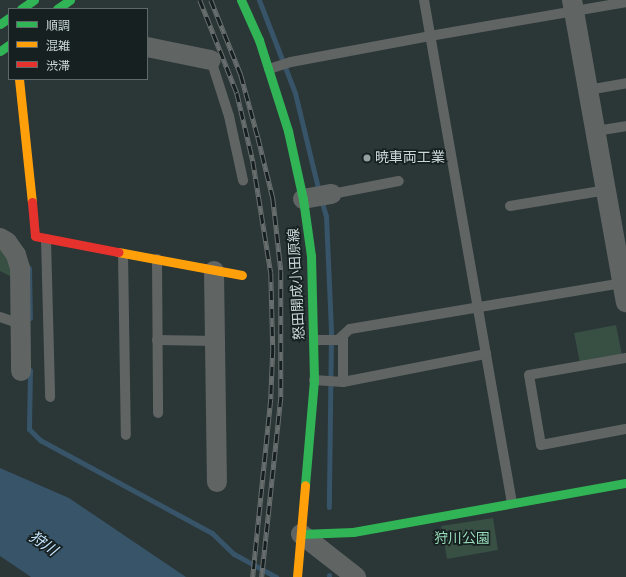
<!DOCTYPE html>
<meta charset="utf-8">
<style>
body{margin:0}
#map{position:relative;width:626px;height:577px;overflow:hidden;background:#2b3637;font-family:Figtree,"Noto Sans JP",sans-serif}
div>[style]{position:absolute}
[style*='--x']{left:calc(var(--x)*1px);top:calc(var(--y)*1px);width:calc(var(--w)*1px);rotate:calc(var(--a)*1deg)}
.green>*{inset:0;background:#384f44}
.water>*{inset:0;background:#375469}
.stream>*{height:5px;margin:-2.5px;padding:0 2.5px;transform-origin:2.5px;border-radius:2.5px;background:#375469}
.lane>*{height:10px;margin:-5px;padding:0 5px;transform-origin:5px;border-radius:5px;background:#606463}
.street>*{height:20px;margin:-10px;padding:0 10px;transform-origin:10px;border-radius:10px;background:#606463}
.fast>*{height:9px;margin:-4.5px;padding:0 4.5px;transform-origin:4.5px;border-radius:4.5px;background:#30b455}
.slow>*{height:9px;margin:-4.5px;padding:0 4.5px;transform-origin:4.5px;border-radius:4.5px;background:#ff9f0a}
.jam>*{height:9px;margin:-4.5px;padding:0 4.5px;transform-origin:4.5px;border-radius:4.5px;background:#e5322d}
.rail>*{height:4.5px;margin-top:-2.25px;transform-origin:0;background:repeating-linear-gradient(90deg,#172020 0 9px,#686d6d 0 18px);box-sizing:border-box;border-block:1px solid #686d6d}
.fast-bridge>*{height:9px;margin:-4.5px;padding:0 4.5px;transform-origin:4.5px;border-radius:4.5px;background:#30b455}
.dots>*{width:11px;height:11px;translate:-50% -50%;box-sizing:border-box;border:2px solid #172020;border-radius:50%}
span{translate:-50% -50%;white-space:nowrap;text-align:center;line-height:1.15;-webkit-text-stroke:3.5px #172020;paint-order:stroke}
.poi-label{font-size:14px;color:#cbd7d8}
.left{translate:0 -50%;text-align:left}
.street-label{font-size:14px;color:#cbd7d8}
.park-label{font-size:14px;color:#98dbb9}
.water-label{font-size:15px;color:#c3e4fd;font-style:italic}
.legend{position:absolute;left:8px;top:8px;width:140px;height:72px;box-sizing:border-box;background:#172020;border:1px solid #5f696a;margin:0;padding:5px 7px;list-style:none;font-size:12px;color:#cbd7d8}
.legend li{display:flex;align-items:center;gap:8px;height:20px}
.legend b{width:20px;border:1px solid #5f696a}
</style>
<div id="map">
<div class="green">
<i style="clip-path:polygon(0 246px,11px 264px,10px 276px,0 271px)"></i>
<i style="clip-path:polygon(616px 325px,622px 355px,580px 363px,574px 333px)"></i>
<i style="clip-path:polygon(493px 518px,498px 550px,447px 559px,441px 526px)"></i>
</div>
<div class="water">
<i style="clip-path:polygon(0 468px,69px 498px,186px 577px,31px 577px,0 556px)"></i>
</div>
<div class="stream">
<i style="--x:259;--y:0;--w:100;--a:68.8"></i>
<i style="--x:295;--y:93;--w:102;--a:76.4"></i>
<i style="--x:321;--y:199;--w:18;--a:74"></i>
<i style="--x:326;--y:216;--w:115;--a:87.5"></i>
<i style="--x:331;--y:331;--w:176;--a:90.7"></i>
<i style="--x:29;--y:268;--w:50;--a:88.9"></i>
<i style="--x:30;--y:370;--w:59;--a:91"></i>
<i style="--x:29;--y:429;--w:16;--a:45"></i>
<i style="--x:40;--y:440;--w:196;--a:28.4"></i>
<i style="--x:212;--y:533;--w:30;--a:44"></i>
<i style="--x:234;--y:554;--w:48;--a:28.7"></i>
<i style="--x:329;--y:577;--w:2;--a:-90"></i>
</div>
<div class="lane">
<i style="--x:424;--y:0;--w:511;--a:80.08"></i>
<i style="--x:211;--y:60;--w:59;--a:72.2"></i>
<i style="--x:229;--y:116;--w:66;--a:77.7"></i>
<i style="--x:269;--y:69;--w:23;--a:-18"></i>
<i style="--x:291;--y:62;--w:141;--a:-10.6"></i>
<i style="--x:430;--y:36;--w:199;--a:-9.8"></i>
<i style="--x:588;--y:90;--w:39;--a:-10"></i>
<i style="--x:596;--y:131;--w:30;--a:-9"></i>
<i style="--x:332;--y:194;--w:68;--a:-11"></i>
<i style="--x:510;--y:206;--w:98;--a:-9.4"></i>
<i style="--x:46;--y:239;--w:158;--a:88.5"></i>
<i style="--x:123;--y:254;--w:181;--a:89.1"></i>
<i style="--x:157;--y:259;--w:154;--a:89.6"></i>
<i style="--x:0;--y:317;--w:21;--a:19"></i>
<i style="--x:157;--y:340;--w:59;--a:1"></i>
<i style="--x:314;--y:340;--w:24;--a:0"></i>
<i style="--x:338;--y:340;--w:16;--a:-43"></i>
<i style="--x:350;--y:329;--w:277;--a:-9.6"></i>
<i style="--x:626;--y:358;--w:98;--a:170.1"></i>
<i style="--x:529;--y:375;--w:71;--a:80.3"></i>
<i style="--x:541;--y:445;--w:86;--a:-10.7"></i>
<i style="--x:314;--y:380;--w:29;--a:4"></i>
<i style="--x:343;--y:382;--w:146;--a:-11.1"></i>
<i style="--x:343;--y:382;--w:44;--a:-90"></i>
</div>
<div class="street">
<i style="--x:572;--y:0;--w:307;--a:79.9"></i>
<i style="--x:147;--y:47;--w:65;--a:11.5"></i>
<i style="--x:303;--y:199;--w:29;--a:-10"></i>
<i style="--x:0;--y:238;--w:8;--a:30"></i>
<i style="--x:7;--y:242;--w:16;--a:55"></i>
<i style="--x:16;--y:255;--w:14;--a:73"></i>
<i style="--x:20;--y:268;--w:103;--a:89.4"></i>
<i style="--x:214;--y:271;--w:211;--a:89.2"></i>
<i style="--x:301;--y:534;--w:70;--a:38"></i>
</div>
<div class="fast">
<i style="--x:241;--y:0;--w:44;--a:65.8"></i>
<i style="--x:259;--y:40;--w:96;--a:72.3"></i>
<i style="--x:288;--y:131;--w:70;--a:77.6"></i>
<i style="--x:303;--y:199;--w:58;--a:82"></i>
<i style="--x:311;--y:256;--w:124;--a:88.6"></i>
<i style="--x:314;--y:380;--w:105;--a:94.9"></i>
<i style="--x:21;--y:9;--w:16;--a:-35"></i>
<i style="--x:57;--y:9;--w:16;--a:-35"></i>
<i style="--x:0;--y:51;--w:11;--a:-34"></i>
<i style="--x:301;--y:534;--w:52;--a:-2.2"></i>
<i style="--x:353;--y:532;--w:277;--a:-10.2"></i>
</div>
<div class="slow">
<i style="--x:19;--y:79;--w:124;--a:84"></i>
<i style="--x:118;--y:252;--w:126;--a:10.5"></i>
<i style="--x:297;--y:577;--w:92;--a:-85"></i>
</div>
<div class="jam">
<i style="--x:32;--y:202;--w:34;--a:85"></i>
<i style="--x:35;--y:236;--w:85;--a:10.9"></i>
</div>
<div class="rail">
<i style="--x:200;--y:0;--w:100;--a:68.3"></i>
<i style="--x:237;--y:93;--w:70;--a:76.8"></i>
<i style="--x:253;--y:161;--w:113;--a:80.9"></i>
<i style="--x:271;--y:273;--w:76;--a:88.5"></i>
<i style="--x:273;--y:349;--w:50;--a:92.3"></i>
<i style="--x:271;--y:399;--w:179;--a:95.8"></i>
<i style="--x:211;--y:0;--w:81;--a:68.2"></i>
<i style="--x:241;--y:75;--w:64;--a:74.7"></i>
<i style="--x:258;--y:137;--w:63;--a:76.2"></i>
<i style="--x:273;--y:198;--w:73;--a:83.7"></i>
<i style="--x:281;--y:271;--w:127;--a:90"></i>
<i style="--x:281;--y:398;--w:180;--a:96.1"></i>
</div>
<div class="fast-bridge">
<i style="--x:0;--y:24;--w:11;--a:-34"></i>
</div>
<div class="dots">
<i style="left:367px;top:158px;background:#939fa0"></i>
</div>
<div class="poi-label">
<span class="left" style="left:375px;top:158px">暁車両工業</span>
</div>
<div class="street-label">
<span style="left:297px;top:284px;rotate:-93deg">怒田開成小田原線</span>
</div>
<div class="park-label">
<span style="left:462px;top:539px">狩川公園</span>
</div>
<div class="water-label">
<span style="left:43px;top:544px;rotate:35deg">狩川</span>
</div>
<ul class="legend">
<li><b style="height:5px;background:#30b455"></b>順調</li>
<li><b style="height:5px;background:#ff9f0a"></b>混雑</li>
<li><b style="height:5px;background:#e5322d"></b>渋滞</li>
</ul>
</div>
